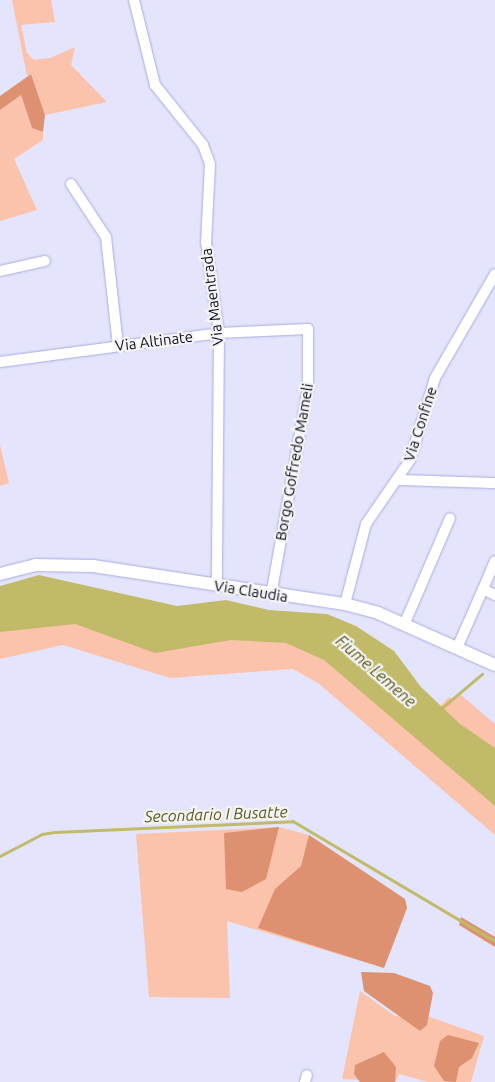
<!DOCTYPE html>
<style>
body{margin:0}
#map{position:relative;width:495px;height:1082px;overflow:hidden;background:#e4e5fc;font-family:Ubuntu,sans-serif}
div>[style]{position:absolute}
[style*='--x']{left:calc(var(--x)*1px);top:calc(var(--y)*1px);width:calc(var(--w)*1px);rotate:calc(var(--a)*1deg)}
.green>*{inset:0;background:#fbc3ab}
.forest>*{inset:0;background:#dd9170}
.water>*{inset:0;background:#c0ba69}
.stream>*{height:2.5px;margin:-1.25px;padding:0 1.25px;transform-origin:1.25px;border-radius:1.25px;background:#c0ba69}
.roads{filter:drop-shadow(0 0 1px #aaaae2) drop-shadow(0 0 1px #aaaae2)}
.minor>*{height:10px;margin:-5px;padding:0 5px;transform-origin:5px;border-radius:5px;background:#fff}
.tertiary>*{height:12px;margin:-6px;padding:0 6px;transform-origin:6px;border-radius:6px;background:#fff}
span{translate:-50% -50%;white-space:nowrap;text-align:center;line-height:1.15;-webkit-text-stroke:4.5px #f4f4f4;paint-order:stroke}
.street-label{font-size:15px;color:#0e0d20}
.water-label{font-size:16px;color:#5e591d;font-style:italic}
</style>
<div id="map">
<div class="green">
<i style="clip-path:polygon(12px 0,51px 0,55px 22px,21px 25px,27px 53px,34px 60px,50px 58px,75px 47px,71px 65px,107px 102px,45px 115px,31px 74px,27px 76px)"></i>
<i style="clip-path:polygon(21px 95px,32px 128px,43px 132px,43px 140px,14px 159px,37px 210px,0 221px,0 110px)"></i>
<i style="clip-path:polygon(0 445px,9px 483px,0 486px)"></i>
<i style="clip-path:polygon(0 602px,181px 623px,249px 610px,434px 713px,449px 697px,453px 700px,461px 695px,495px 724px,495px 835px,318px 683px,293px 669px,170px 678px,63px 645px,0 659px)"></i>
<i style="clip-path:polygon(279px 827px,309px 835px,405px 899px,407px 908px,384px 968px,227px 921px,230px 998px,149px 997px,136px 834px)"></i>
<i style="clip-path:polygon(360px 991px,395px 1016px,427px 1016px,484px 1036px,471px 1082px,428px 1082px,399px 1074px,396px 1082px,342px 1079px)"></i>
</div>
<div class="forest">
<i style="clip-path:polygon(31px 74px,45px 115px,43px 132px,32px 128px,21px 95px,0 110px,0 96px)"></i>
<i style="clip-path:polygon(279px 827px,266px 879px,242px 892px,226px 889px,224px 833px)"></i>
<i style="clip-path:polygon(309px 835px,405px 899px,407px 908px,384px 968px,258px 928px,275px 889px,301px 866px)"></i>
<i style="clip-path:polygon(461px 917px,495px 937px,495px 947px,459px 925px)"></i>
<i style="clip-path:polygon(361px 972px,394px 973px,430px 986px,433px 993px,427px 1025px,420px 1031px,364px 991px)"></i>
<i style="clip-path:polygon(448px 1035px,479px 1043px,472px 1058px,459px 1067px,456px 1082px,444px 1081px,434px 1066px,440px 1041px)"></i>
<i style="clip-path:polygon(384px 1052px,396px 1067px,395px 1082px,360px 1082px,354px 1074px,355px 1065px)"></i>
</div>
<div class="water">
<i style="clip-path:polygon(39px 575px,177px 606px,226px 600px,269px 610px,327px 614px,356px 626px,394px 651px,421px 687px,460px 724px,495px 748px,495px 806px,324px 660px,286px 643px,231px 640px,155px 653px,75px 624px,0 632px,0 586px)"></i>
</div>
<div class="stream">
<i style="--x:443;--y:707;--w:51;--a:-40.2"></i>
<i style="--x:0;--y:856;--w:47;--a:-27.6"></i>
<i style="--x:42;--y:834;--w:13;--a:-9"></i>
<i style="--x:55;--y:832;--w:238;--a:-2.6"></i>
<i style="--x:293;--y:821;--w:235;--a:30.7"></i>
</div>
<div class="roads">
<div class="minor">
<i style="--x:134;--y:0;--w:88;--a:76.1"></i>
<i style="--x:155;--y:85;--w:77;--a:51.3"></i>
<i style="--x:203;--y:145;--w:20;--a:70"></i>
<i style="--x:210;--y:164;--w:78;--a:92.9"></i>
<i style="--x:206;--y:242;--w:92;--a:81.9"></i>
<i style="--x:219;--y:333;--w:253;--a:90.5"></i>
<i style="--x:71;--y:184;--w:64;--a:56.6"></i>
<i style="--x:106;--y:237;--w:110;--a:83.7"></i>
<i style="--x:0;--y:271;--w:46;--a:-12.5"></i>
<i style="--x:0;--y:362;--w:221;--a:-7.5"></i>
<i style="--x:219;--y:333;--w:89;--a:-2.6"></i>
<i style="--x:308;--y:329;--w:59;--a:90"></i>
<i style="--x:308;--y:388;--w:210;--a:100.1"></i>
<i style="--x:399;--y:480;--w:96;--a:1.8"></i>
<i style="--x:483;--y:589;--w:30;--a:-67"></i>
<i style="--x:345;--y:604;--w:83;--a:-75.3"></i>
<i style="--x:366;--y:524;--w:78;--a:-55.5"></i>
<i style="--x:410;--y:460;--w:86;--a:-73"></i>
<i style="--x:435;--y:378;--w:120;--a:-60"></i>
<i style="--x:404;--y:625;--w:116;--a:-66.7"></i>
<i style="--x:457;--y:648;--w:64;--a:-66.2"></i>
<i style="--x:483;--y:589;--w:13;--a:27"></i>
<i style="--x:305;--y:1082;--w:7;--a:-74"></i>
</div>
<div class="tertiary">
<i style="--x:0;--y:574;--w:36;--a:-14"></i>
<i style="--x:35;--y:565;--w:58;--a:1"></i>
<i style="--x:93;--y:566;--w:255;--a:8.6"></i>
<i style="--x:345;--y:604;--w:34;--a:15"></i>
<i style="--x:378;--y:613;--w:128;--a:24"></i>
</div>
</div>
<div class="street-label">
<span style="left:212px;top:297px;rotate:-97deg">Via Maentrada</span>
<span style="left:154px;top:341px;rotate:-7deg">Via Altinate</span>
<span style="left:420px;top:424px;rotate:-72deg">Via Confine</span>
<span style="left:294px;top:462px;rotate:-80deg">Borgo Goffredo Mameli</span>
<span style="left:251px;top:591px;rotate:9deg">Via Claudia</span>
</div>
<div class="water-label">
<span style="left:376px;top:671px;rotate:41deg">Fiume Lemene</span>
<span style="left:216px;top:814px;rotate:-2deg">Secondario I Busatte</span>
</div>
</div>
